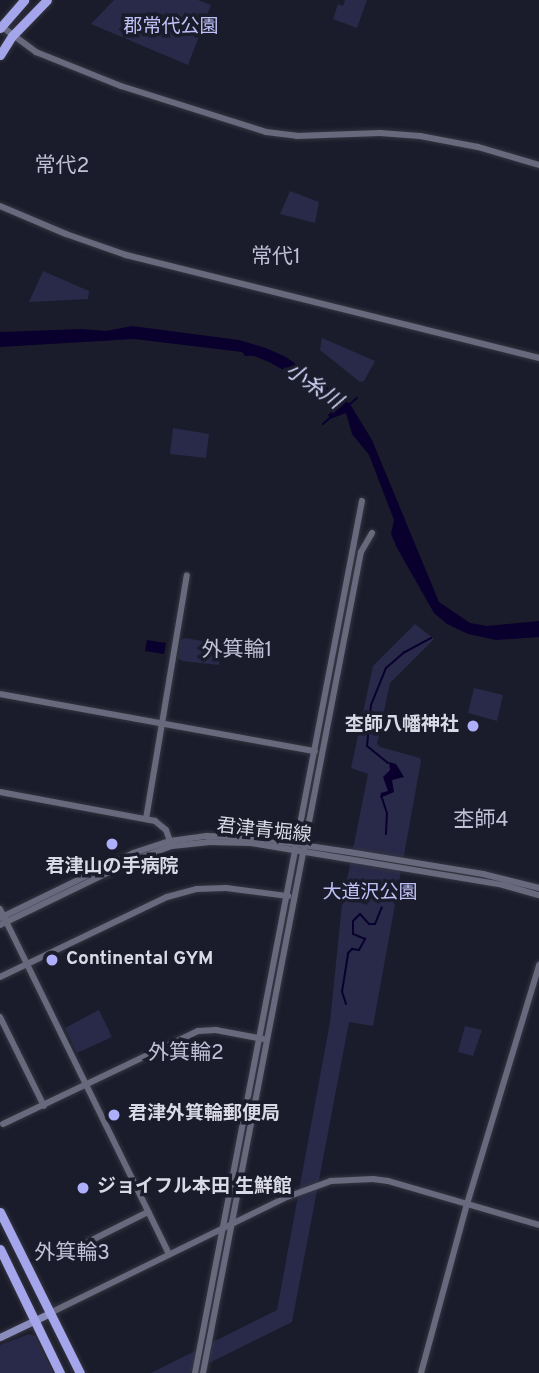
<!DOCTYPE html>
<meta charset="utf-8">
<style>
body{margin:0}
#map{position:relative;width:539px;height:1373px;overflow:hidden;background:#1b1c2b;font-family:Overpass,"Noto Sans JP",sans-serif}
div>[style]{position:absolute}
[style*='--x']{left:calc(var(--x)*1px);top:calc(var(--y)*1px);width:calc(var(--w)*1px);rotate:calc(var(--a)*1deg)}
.green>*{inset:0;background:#29294a}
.water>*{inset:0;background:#09002e}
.stream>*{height:2px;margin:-1px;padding:0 1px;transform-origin:1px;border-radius:1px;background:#09002e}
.roads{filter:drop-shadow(0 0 2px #343541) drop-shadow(0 0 2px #343541)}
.secondary>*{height:6px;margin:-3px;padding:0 3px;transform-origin:3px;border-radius:3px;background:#68697c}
.primary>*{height:7px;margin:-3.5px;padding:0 3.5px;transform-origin:3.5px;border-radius:3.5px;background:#8c8dbf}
.highway>*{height:9px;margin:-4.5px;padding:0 4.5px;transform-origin:4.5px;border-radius:4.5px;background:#a4a5eb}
.dots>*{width:19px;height:19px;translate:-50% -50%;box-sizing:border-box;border:4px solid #1b1c2b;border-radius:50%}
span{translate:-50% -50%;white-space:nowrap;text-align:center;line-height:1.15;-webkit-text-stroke:7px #1b1c2b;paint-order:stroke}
.park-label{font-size:19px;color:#bfc1f7}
.poi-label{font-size:19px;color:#d9dae5;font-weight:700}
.right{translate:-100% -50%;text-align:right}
.left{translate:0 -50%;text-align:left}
.street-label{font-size:19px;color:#d9dae5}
.neighbourhood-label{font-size:21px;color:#c0c1d7}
.water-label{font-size:21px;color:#d8dafe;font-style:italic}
</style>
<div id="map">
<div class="green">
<i style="clip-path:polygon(114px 0,198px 0,211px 5px,188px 65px,91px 24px)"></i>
<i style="clip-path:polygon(345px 0,367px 0,357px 28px,333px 19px,338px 4px,343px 6px)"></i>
<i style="clip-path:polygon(290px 191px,319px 202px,315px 223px,280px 214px)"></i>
<i style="clip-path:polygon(43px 271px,89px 291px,88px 299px,29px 302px)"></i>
<i style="clip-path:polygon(322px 338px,375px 361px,364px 381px,360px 382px,320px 350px)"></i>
<i style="clip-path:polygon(173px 428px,209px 434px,206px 458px,170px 454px)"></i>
<i style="clip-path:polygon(415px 624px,434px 639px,390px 683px,377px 744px,380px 747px,420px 758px,421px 761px,373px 1026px,349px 1022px,292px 1322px,189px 1373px,151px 1373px,277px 1310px,330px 1022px,342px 904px,368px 774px,351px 768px,373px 666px)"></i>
<i style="clip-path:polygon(185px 638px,219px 644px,219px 665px,182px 661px,178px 658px,181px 640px)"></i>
<i style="clip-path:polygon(474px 688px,503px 695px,497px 721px,468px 713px)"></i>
<i style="clip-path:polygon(99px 1010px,112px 1037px,77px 1053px,65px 1028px)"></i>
<i style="clip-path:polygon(465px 1026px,482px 1030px,473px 1056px,458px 1052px)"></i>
<i style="clip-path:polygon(29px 1334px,35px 1336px,53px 1373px,0 1373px,0 1345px)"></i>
</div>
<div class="water">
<i style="clip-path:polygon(132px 326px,239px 340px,266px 348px,286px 357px,329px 388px,350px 404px,372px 440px,439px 602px,470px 623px,487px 626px,539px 621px,539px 637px,496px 640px,468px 634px,447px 624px,434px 613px,397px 548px,391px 534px,394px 520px,369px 455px,352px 434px,346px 413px,330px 419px,328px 415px,335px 408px,326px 398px,309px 384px,269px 362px,254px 356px,245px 356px,242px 352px,134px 339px,0 347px,0 332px,82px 329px,106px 331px)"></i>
<i style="clip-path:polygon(147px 640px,166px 643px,164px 654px,145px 651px)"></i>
<i style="clip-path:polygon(389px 762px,396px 764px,404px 777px,392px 780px,394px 792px,380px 798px,381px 793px,388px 791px,383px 777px,390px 770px)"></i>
</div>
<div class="stream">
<i style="--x:350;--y:404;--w:9;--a:-41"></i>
<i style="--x:323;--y:424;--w:9;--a:-41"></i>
<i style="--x:388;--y:763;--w:27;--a:-141"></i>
<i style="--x:367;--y:746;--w:41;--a:-84.4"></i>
<i style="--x:371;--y:705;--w:40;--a:-68"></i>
<i style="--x:386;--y:668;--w:23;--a:-41"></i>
<i style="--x:403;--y:653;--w:32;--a:-28"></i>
<i style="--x:382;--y:798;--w:16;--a:72"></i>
<i style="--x:387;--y:813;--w:21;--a:93"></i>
<i style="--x:346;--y:1004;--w:13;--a:-108"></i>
<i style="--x:342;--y:992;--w:39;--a:-81"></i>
<i style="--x:348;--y:953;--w:6;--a:-45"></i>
<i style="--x:352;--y:949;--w:7;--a:8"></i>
<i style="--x:359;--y:950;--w:13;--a:-61"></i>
<i style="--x:365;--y:939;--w:13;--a:-157"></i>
<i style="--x:353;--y:934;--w:13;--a:-90"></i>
<i style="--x:353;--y:921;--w:10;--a:-45"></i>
<i style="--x:360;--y:914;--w:13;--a:48"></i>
<i style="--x:369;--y:924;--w:6;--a:0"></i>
<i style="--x:375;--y:924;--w:18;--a:-68"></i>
</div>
<div class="roads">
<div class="secondary">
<i style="--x:1;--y:26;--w:44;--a:36.6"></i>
<i style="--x:36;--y:52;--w:92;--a:21.8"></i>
<i style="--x:121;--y:86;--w:152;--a:17.6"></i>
<i style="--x:266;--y:132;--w:31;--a:7"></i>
<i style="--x:297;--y:136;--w:83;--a:-2.1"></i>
<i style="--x:380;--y:133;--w:40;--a:4.3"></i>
<i style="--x:420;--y:136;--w:59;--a:10.7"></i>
<i style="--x:478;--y:147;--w:64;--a:16.4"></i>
<i style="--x:0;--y:206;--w:72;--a:23"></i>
<i style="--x:66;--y:234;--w:64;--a:19.3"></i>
<i style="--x:126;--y:255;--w:426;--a:14"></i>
<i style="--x:0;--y:694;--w:320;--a:10.3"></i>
<i style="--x:0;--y:792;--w:158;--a:10.6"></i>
<i style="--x:155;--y:821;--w:14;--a:39"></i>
<i style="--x:166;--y:830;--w:15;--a:70"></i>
<i style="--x:146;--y:819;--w:247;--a:-80.5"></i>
<i style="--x:0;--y:909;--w:384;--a:63.9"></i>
<i style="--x:0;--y:918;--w:148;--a:-26"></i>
<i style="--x:133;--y:853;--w:39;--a:-18"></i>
<i style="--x:170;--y:841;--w:37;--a:-8"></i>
<i style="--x:207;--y:836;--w:48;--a:2.4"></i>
<i style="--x:255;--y:838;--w:95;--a:8.5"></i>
<i style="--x:349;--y:852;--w:136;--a:9.3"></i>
<i style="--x:483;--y:874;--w:58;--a:14"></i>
<i style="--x:0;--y:925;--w:151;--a:-25.9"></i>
<i style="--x:136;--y:859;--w:38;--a:-20"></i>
<i style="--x:172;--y:846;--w:36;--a:-6"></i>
<i style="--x:208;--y:842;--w:43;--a:1.3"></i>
<i style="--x:251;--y:843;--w:98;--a:9.4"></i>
<i style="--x:348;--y:859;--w:157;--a:9.5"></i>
<i style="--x:503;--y:885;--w:37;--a:16"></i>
<i style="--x:0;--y:977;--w:185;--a:-25.6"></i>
<i style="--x:167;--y:897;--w:31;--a:-15"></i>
<i style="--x:197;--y:889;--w:29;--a:-2"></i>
<i style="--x:226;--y:888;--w:63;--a:7.4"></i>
<i style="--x:0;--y:1017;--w:99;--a:63.7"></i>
<i style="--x:3;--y:1124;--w:216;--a:-25.5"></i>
<i style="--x:198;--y:1031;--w:18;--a:-3"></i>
<i style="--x:216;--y:1030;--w:48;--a:10.8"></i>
<i style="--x:84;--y:1244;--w:72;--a:-26.6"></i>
<i style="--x:50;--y:1313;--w:264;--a:-26.1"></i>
<i style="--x:287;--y:1197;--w:47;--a:-20"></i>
<i style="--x:331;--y:1181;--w:42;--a:-2.7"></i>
<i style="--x:373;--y:1179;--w:15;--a:8"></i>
<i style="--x:388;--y:1181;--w:157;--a:16.2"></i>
<i style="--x:195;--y:1373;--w:888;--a:-79.16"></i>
<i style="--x:203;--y:1373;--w:836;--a:-79.11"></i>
<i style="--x:361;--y:552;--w:22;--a:-60"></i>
<i style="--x:421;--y:1373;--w:175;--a:-74.8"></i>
<i style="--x:467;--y:1204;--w:250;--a:-73.2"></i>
</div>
<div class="primary">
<i style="--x:0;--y:1337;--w:55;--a:-25.6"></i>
</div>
<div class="highway">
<i style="--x:0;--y:28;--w:37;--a:-49"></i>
<i style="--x:0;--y:55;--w:22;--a:-58"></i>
<i style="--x:12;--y:36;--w:50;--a:-45.8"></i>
<i style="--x:0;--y:1212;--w:180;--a:63.6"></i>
<i style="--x:0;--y:1249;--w:138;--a:64.2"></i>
</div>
</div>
<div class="dots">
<i style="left:473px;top:726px;background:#adaffb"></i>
<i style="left:112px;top:844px;background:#adaffb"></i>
<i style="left:52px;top:960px;background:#adaffb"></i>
<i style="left:114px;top:1115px;background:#adaffb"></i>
<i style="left:83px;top:1188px;background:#adaffb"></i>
</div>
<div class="park-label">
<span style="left:171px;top:28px">郡常代公園</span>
<span style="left:370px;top:894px">大道沢公園</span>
</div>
<div class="poi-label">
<span class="right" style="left:459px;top:726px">杢師八幡神社</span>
<span style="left:112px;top:868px">君津山の手病院</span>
<span class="left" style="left:66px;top:960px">Continental GYM</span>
<span class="left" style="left:128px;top:1115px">君津外箕輪郵便局</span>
<span class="left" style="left:97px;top:1188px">ジョイフル本田 生鮮館</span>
</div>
<div class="street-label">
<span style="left:264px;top:832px;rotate:6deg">君津青堀線</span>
</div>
<div class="neighbourhood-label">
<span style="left:62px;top:167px">常代2</span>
<span style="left:276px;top:258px">常代1</span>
<span style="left:237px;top:651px">外箕輪1</span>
<span style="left:481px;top:821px">杢師4</span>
<span style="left:186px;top:1054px">外箕輪2</span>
<span style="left:72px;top:1254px">外箕輪3</span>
</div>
<div class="water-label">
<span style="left:313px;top:387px;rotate:35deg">小糸川</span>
</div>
</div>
